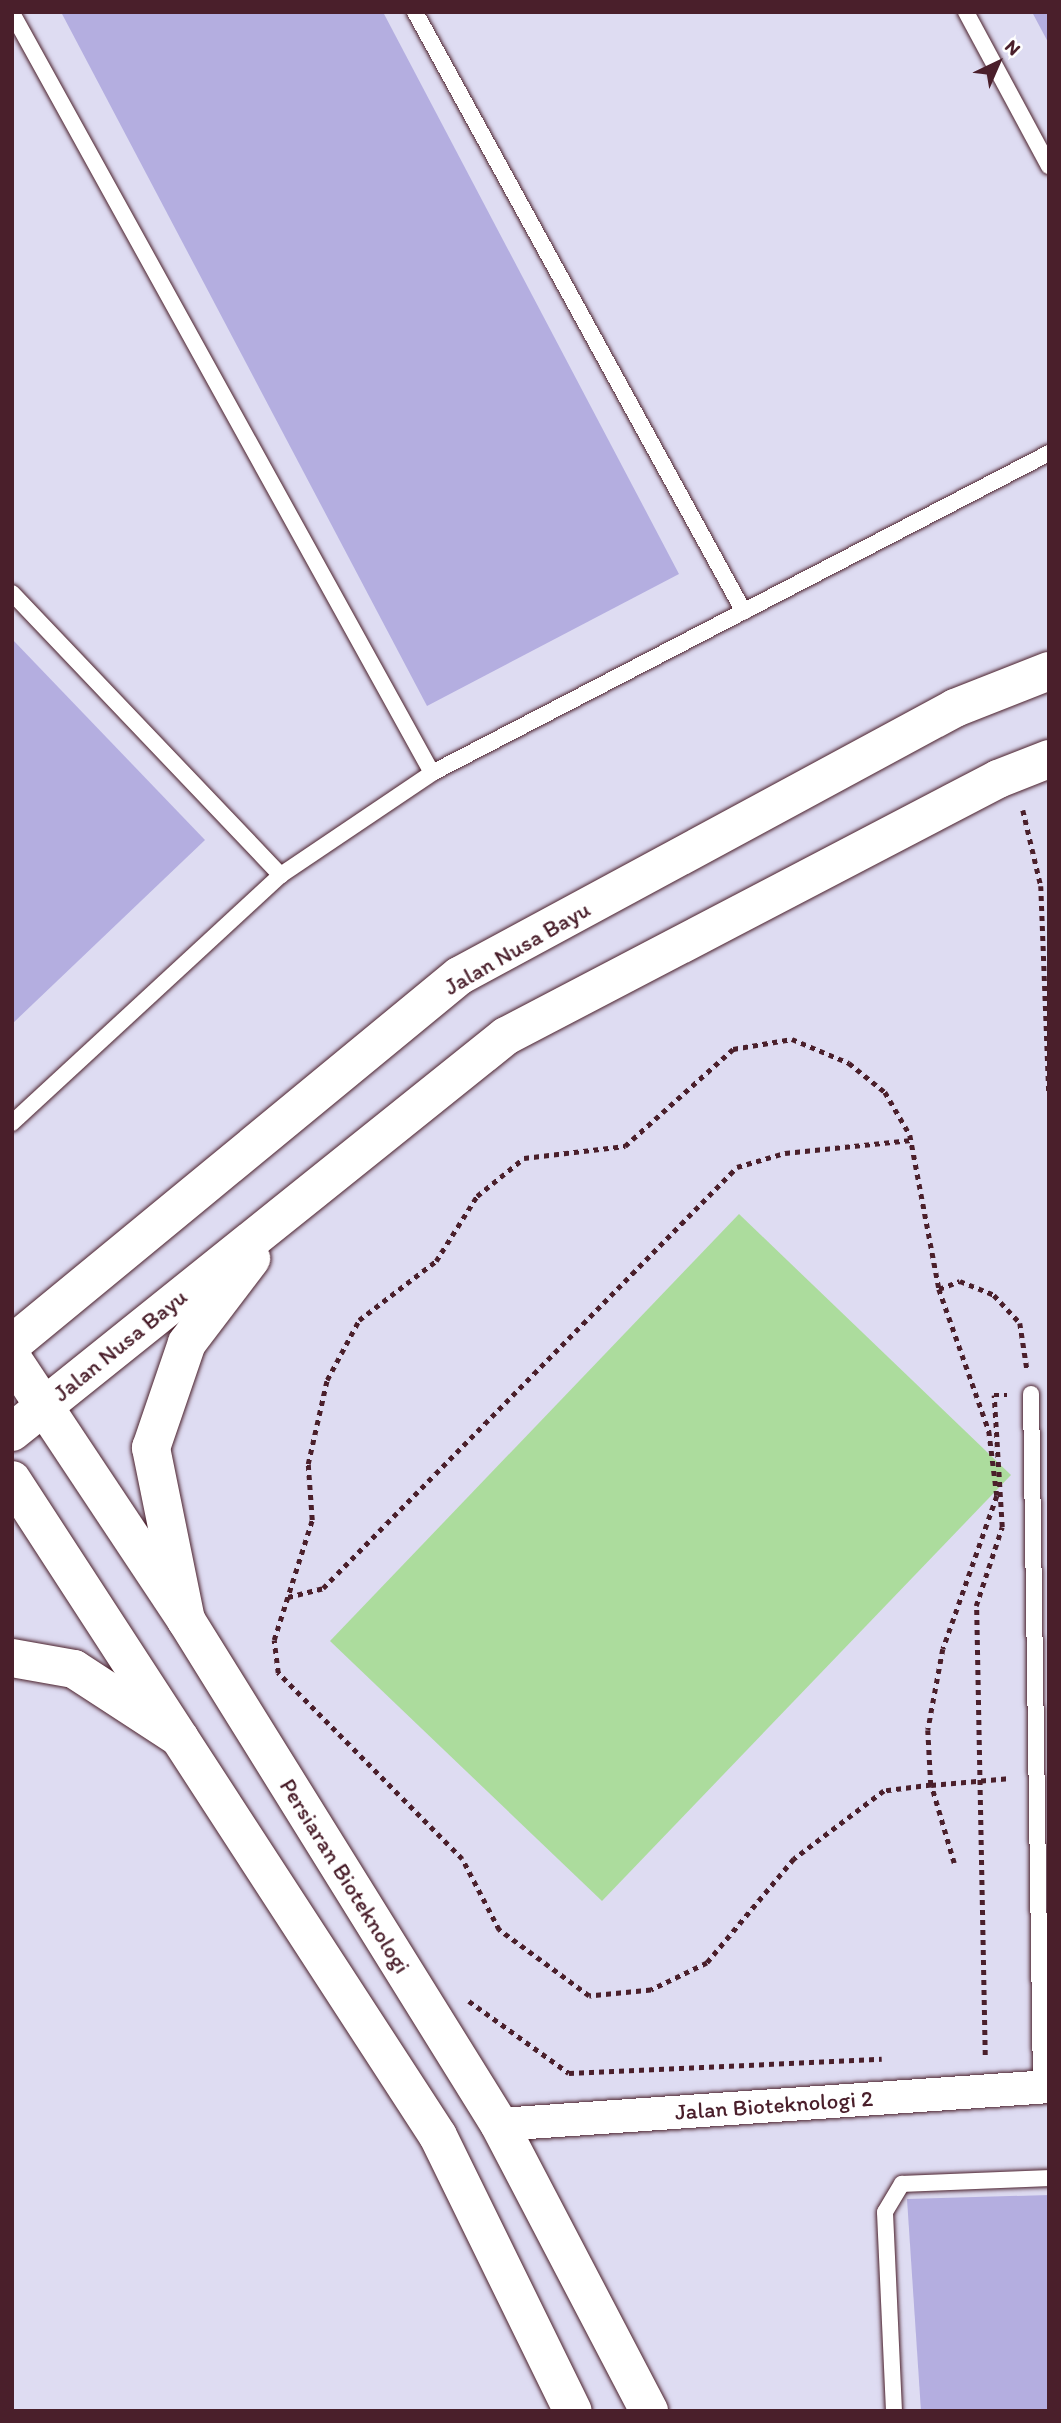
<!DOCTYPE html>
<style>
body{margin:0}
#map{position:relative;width:1061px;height:2423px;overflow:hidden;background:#f0eff9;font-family:Itim,sans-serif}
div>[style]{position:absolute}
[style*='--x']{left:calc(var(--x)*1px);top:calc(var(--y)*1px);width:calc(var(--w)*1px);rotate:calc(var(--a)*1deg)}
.built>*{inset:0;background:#dedcf2}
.green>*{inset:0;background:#acdc9d}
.building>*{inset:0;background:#b4aee0}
.path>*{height:4.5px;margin-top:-2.25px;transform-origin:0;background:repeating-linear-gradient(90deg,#4a1f2b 0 5px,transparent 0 10px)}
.roads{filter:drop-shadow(0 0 2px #4a1f2b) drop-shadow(0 0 2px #4a1f2b)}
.service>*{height:16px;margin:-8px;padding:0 8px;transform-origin:8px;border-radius:8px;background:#fff}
.minor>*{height:33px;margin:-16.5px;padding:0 16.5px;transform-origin:16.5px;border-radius:16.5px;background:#fff}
.tertiary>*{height:38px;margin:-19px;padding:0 19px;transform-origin:19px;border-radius:19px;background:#fff}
.secondary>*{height:38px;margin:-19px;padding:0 19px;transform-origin:19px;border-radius:19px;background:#fff}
span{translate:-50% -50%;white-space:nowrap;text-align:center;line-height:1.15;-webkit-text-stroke:7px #fff;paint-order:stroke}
.street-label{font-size:23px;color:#4a1f2b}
.frame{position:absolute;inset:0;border:14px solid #4a1f2b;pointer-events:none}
.north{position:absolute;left:963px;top:28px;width:70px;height:70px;-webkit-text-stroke:5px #fff;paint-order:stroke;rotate:44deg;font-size:19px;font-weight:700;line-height:28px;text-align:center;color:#4a1f2b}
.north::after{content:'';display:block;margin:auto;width:24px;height:32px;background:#4a1f2b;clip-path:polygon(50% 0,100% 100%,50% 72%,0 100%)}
</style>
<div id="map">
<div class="built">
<i style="clip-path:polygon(12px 12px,1049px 12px,1049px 2411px,12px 2411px)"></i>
</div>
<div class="green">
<i style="clip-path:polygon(739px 1214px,1011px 1475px,602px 1901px,330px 1641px)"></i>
</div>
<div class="building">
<i style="clip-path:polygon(61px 12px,383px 12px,679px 574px,427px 706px)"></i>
<i style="clip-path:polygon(1032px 12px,1049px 12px,1049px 44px)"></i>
<i style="clip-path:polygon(12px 639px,205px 840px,12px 1024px)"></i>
<i style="clip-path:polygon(1049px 2195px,1049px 2411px,921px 2411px,907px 2199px)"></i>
</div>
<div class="path">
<i style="--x:1023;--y:810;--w:78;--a:76.7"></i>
<i style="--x:1041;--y:886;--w:208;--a:87.8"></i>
<i style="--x:939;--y:1289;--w:151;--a:70.6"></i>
<i style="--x:989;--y:1431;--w:65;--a:83"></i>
<i style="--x:997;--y:1496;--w:162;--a:109.4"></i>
<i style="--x:943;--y:1649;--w:82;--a:100.5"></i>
<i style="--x:928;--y:1730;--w:55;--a:86.9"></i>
<i style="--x:931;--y:1785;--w:80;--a:-5"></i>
<i style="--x:288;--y:1597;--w:36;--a:-14"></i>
<i style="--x:323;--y:1588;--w:590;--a:-45.48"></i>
<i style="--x:737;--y:1167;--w:50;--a:-16.3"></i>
<i style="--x:785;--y:1153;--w:127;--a:-5.9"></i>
<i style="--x:954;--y:1863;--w:81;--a:-106.4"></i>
<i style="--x:931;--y:1785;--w:47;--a:172.7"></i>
<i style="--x:884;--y:1791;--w:113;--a:142.9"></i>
<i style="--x:794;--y:1859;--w:136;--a:129.9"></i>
<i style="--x:707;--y:1963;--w:62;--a:154.3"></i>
<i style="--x:651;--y:1990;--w:62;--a:174.5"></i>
<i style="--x:589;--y:1996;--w:112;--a:-143.7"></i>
<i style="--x:499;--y:1930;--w:80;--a:-117.5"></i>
<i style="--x:462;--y:1859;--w:262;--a:-134.7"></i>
<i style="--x:278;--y:1673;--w:33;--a:-97"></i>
<i style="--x:274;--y:1640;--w:126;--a:-72.4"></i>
<i style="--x:312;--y:1520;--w:56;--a:-94.1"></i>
<i style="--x:308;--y:1464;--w:86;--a:-77.3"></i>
<i style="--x:327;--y:1380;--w:68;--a:-61.9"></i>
<i style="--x:359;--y:1320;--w:97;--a:-37.5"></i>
<i style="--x:436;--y:1261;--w:77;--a:-57.8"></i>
<i style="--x:477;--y:1196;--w:60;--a:-39"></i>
<i style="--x:524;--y:1158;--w:102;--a:-6.8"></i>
<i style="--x:625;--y:1146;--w:145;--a:-41.9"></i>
<i style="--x:733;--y:1049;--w:60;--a:-9.6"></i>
<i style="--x:792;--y:1039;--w:62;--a:22.8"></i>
<i style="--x:849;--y:1063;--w:46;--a:38.9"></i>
<i style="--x:885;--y:1092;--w:50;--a:59.8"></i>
<i style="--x:910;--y:1135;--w:157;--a:79.3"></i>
<i style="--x:939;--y:1289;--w:22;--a:-21"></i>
<i style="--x:960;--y:1281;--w:37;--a:22"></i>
<i style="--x:994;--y:1295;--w:38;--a:47"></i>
<i style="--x:1020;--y:1323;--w:47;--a:81.3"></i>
<i style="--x:469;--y:2001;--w:123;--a:35.8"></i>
<i style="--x:569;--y:2073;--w:313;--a:-2.6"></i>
<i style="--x:985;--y:2055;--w:449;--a:-91.1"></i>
<i style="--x:976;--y:1606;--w:83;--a:-71.8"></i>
<i style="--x:1002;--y:1527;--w:132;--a:-93.5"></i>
<i style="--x:994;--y:1395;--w:13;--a:0"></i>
</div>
<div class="roads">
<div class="service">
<i style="--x:415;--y:12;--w:684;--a:61.26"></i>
<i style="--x:966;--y:12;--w:175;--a:61.7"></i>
<i style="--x:12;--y:13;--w:868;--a:61.07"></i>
<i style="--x:12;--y:593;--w:390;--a:46.4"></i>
<i style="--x:12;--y:1123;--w:366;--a:-42.7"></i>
<i style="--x:281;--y:875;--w:182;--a:-34"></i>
<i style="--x:432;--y:773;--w:695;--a:-27.41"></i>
<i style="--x:1031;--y:1394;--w:693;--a:89.17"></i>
<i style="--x:894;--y:2411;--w:199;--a:-92.6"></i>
<i style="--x:885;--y:2212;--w:33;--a:-59"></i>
<i style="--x:902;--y:2184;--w:147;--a:-2.3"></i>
</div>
<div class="minor">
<i style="--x:499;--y:2124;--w:551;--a:-3.95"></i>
</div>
<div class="tertiary">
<i style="--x:12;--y:1358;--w:315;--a:56.4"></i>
<i style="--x:186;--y:1620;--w:593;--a:58.16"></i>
<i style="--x:499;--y:2124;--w:324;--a:62.4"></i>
<i style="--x:12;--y:1480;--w:782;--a:57"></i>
<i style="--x:438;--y:2136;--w:306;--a:63.9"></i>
</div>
<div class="secondary">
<i style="--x:12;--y:1344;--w:579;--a:-39.46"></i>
<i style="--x:459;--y:976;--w:564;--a:-28.38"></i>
<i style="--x:955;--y:708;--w:101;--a:-21.5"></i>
<i style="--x:12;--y:1432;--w:633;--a:-38.72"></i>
<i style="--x:506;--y:1036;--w:555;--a:-27.58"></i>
<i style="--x:998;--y:779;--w:55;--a:-21.4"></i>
<i style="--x:186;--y:1620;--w:176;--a:-101.5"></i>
<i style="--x:151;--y:1448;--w:111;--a:-71.1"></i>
<i style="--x:187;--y:1343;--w:106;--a:-52.7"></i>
<i style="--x:12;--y:1658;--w:63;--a:10.1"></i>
<i style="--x:74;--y:1669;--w:126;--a:33.1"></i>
</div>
</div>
<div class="street-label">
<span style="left:517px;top:948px;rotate:-30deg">Jalan Nusa Bayu</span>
<span style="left:120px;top:1345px;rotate:-39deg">Jalan Nusa Bayu</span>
<span style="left:345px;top:1876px;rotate:58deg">Persiaran Bioteknologi</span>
<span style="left:774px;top:2105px;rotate:-4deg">Jalan Bioteknologi 2</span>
</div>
<div class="frame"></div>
<div class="north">N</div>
</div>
